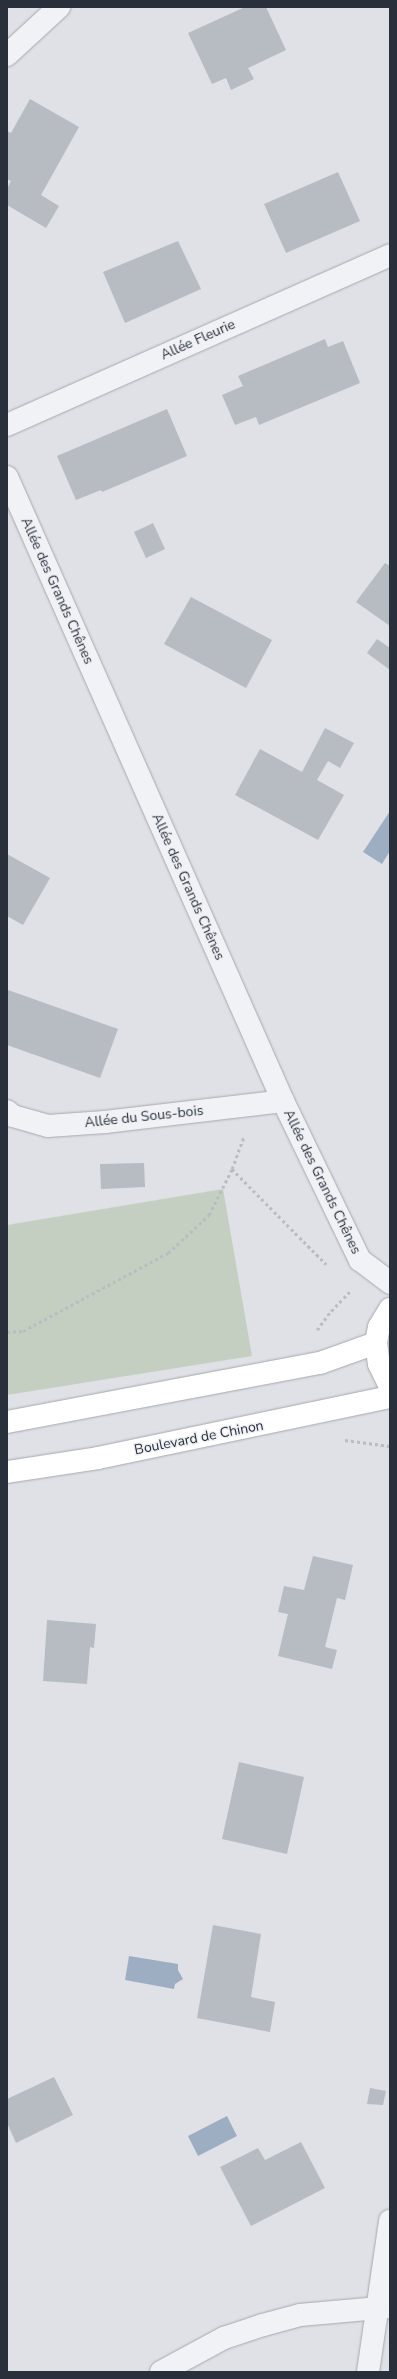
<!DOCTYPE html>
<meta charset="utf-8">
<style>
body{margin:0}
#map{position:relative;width:397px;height:2379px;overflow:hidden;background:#dfe1e6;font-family:"Nunito Sans",sans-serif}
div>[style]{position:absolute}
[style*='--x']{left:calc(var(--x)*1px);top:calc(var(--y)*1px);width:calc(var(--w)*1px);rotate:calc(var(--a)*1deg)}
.green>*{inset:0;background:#c4cfc1}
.water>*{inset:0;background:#9eaec2}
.building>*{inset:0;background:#b7bbc2}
.path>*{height:2.5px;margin-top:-1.25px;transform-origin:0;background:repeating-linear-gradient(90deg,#b9bcc1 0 3px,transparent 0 6px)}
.roads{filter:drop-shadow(0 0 1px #a5a8af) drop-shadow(0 0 1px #a5a8af)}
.minor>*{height:22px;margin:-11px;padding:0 11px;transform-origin:11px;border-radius:11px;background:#f1f2f5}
.primary>*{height:22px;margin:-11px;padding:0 11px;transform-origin:11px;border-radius:11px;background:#fff}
span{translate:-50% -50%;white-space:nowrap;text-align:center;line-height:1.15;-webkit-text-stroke:3px #eef0f4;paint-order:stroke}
.street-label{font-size:14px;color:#2a303b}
.frame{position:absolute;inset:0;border:8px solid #2a303b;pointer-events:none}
</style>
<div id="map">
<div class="green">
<i style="clip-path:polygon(223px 1189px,252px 1356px,7px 1395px,7px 1225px)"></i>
</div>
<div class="water">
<i style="clip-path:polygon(390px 811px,390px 851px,382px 864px,363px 852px)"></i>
<i style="clip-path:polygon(129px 1956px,178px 1964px,178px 1970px,183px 1979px,175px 1984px,174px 1989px,125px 1980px)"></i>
<i style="clip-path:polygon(227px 2116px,237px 2136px,198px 2156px,188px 2136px)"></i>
</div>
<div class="building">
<i style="clip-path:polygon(245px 7px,266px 7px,286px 50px,248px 68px,254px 79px,231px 90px,226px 78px,212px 84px,188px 33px)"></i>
<i style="clip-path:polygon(30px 99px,79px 127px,41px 195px,59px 206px,46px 228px,7px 205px,7px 189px,11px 181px,7px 179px,7px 131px,11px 133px)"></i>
<i style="clip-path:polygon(338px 172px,360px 221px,286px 253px,264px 204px)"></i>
<i style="clip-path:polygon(178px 241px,201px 289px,125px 323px,103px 272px)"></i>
<i style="clip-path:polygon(325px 339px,328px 347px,343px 341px,360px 383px,259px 425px,256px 417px,235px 425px,222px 395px,243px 386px,238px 376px)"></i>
<i style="clip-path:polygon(167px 409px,187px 456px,102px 492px,101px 490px,76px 500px,57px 456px)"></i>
<i style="clip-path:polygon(153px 523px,165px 549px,146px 558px,134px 532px)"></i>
<i style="clip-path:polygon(385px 563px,390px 566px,390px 626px,356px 602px)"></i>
<i style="clip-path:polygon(191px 597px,272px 640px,246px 688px,164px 644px)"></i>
<i style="clip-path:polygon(377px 639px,390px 648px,390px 670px,367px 653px)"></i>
<i style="clip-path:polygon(325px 728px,354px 743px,340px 768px,328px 761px,317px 780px,344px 795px,318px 840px,235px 795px,260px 749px,302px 772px)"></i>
<i style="clip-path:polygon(7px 854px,50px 878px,23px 925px,7px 916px)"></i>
<i style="clip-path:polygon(8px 990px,118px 1029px,100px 1078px,7px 1045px)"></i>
<i style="clip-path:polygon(144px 1163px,145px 1187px,101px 1189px,100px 1164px)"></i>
<i style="clip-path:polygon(313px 1556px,353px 1565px,345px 1600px,337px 1598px,325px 1647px,337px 1650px,332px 1669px,278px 1656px,288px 1614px,278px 1612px,284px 1586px,304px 1590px)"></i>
<i style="clip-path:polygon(47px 1620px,96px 1624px,94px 1648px,90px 1647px,87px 1684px,43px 1681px)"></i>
<i style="clip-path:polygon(239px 1762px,304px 1777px,287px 1854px,222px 1839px)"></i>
<i style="clip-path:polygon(213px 1925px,261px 1934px,251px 1997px,275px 2002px,270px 2032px,197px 2018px)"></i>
<i style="clip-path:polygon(54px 2077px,73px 2115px,16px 2143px,7px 2123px,7px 2099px)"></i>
<i style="clip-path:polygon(370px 2088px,386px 2091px,383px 2105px,367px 2104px)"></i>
<i style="clip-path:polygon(301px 2142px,325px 2188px,251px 2226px,220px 2167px,258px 2148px,265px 2160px)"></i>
</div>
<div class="path">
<i style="--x:232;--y:1169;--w:134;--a:45.3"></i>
<i style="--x:317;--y:1330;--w:24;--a:-54"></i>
<i style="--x:331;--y:1311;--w:28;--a:-46"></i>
<i style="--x:7;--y:1332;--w:16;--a:-4"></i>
<i style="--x:23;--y:1331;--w:165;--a:-28.3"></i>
<i style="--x:168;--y:1253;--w:56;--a:-42.8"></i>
<i style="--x:209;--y:1215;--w:51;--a:-63.4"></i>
<i style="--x:232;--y:1169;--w:33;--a:-70"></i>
<i style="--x:345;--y:1440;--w:45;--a:7.6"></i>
</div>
<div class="roads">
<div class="minor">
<i style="--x:7;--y:55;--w:71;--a:-42.7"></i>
<i style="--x:7;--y:425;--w:419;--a:-23.9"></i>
<i style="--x:7;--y:477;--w:682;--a:66.14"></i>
<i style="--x:283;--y:1101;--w:177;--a:64.2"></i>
<i style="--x:360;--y:1260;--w:38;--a:37"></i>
<i style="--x:7;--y:1111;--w:8;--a:40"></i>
<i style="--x:13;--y:1116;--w:36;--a:16"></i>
<i style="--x:48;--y:1126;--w:57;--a:-4"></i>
<i style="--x:105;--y:1122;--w:179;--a:-6.7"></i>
<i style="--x:161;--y:2372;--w:72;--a:-28.4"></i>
<i style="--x:224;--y:2338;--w:41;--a:-18.4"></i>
<i style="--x:263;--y:2325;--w:38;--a:-15"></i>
<i style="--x:300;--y:2315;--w:90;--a:-5.1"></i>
<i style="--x:368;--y:2372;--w:153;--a:-81.7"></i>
</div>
<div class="primary">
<i style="--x:390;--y:1309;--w:21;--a:121"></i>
<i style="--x:379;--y:1327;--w:16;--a:101"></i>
<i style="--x:376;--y:1343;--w:21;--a:82"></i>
<i style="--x:379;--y:1364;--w:25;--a:64"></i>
<i style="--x:7;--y:1422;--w:319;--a:-10.7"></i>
<i style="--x:320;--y:1363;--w:59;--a:-19.7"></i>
<i style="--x:7;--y:1472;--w:92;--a:-8.7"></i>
<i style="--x:98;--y:1458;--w:298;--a:-11.8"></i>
</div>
</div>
<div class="street-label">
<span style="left:198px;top:340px;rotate:-24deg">Allée Fleurie</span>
<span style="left:57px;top:591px;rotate:66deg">Allée des Grands Chênes</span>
<span style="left:188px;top:887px;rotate:66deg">Allée des Grands Chênes</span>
<span style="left:144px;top:1117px;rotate:-6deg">Allée du Sous-bois</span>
<span style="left:322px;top:1182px;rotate:64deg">Allée des Grands Chênes</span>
<span style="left:199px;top:1438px;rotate:-11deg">Boulevard de Chinon</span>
</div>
<div class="frame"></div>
</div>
